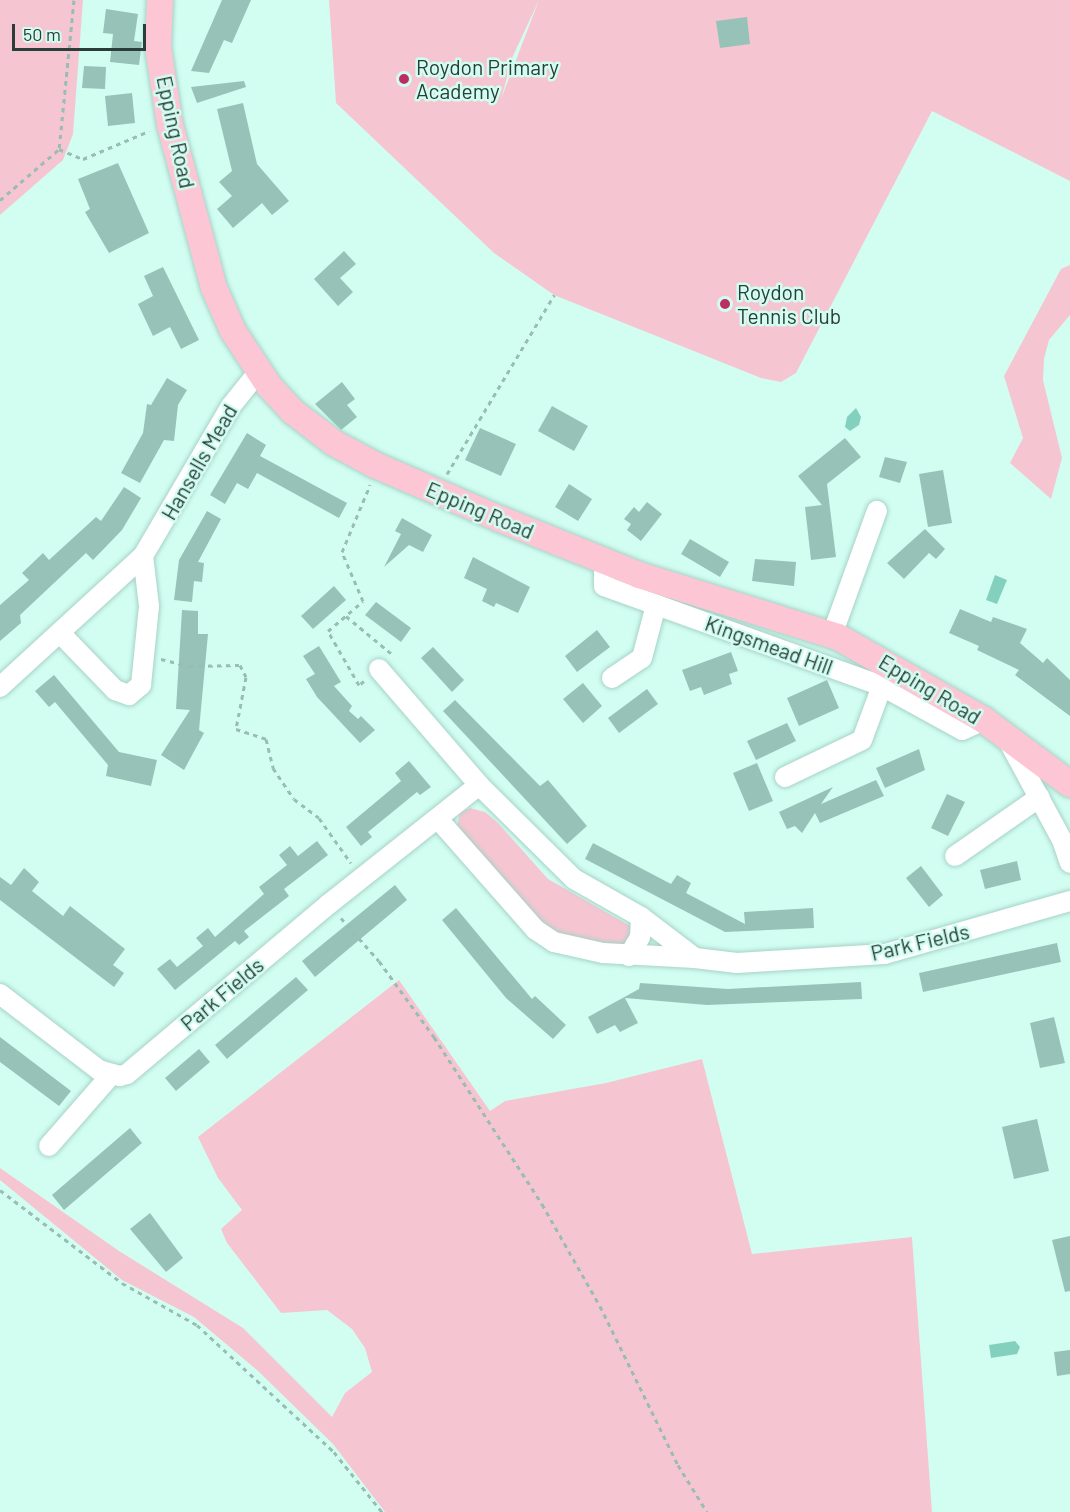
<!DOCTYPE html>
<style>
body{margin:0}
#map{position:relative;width:1070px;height:1512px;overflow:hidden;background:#d2fef2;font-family:Barlow,sans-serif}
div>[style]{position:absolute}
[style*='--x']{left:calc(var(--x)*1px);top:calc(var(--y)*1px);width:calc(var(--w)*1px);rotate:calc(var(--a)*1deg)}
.green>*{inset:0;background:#f5c6d1}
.water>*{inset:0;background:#84d0be}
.building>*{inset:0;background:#97c2b7}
.path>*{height:3px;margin-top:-1.5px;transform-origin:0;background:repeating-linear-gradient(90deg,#99bcb3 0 4.5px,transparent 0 9px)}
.roads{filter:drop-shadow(0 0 2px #a7d2c7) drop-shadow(0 0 2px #a7d2c7)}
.minor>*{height:20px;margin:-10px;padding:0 10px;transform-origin:10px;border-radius:10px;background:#fff}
.major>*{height:26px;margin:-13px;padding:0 13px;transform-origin:13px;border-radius:13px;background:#fdc6d4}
.dots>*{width:16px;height:16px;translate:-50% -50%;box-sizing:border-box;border:3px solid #d2fef2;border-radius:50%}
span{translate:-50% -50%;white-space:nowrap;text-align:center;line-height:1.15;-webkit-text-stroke:5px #d2fef2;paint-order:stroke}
.poi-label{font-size:21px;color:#2b3d38}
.left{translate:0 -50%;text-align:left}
.street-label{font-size:21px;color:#2b3d38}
.scale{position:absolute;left:12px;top:24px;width:134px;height:27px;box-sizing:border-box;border:3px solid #2b3d38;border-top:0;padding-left:8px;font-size:18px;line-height:21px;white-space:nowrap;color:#2b3d38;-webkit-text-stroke:4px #d2fef2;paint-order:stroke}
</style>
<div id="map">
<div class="green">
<i style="clip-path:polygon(0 0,83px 0,73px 134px,63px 160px,0 215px)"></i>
<i style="clip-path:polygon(329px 0,539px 0,513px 56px,501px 99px,539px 0,1070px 0,1070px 181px,932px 111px,796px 373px,781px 382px,761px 378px,554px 295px,494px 253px,336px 103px)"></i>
<i style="clip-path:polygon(1070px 265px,1070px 315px,1049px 340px,1044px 359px,1043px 380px,1062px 458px,1051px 499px,1010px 463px,1023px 438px,1004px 376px,1061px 269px)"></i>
<i style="clip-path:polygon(470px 808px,485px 812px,498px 823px,548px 879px,632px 927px,627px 948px,554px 942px,456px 830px,460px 813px)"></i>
<i style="clip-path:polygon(399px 980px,490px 1111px,505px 1101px,606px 1083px,702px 1059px,752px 1254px,912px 1237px,932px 1512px,385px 1512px,333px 1444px,257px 1370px,194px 1317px,122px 1280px,0 1180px,0 1168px,119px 1251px,243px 1328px,332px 1417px,345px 1393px,372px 1372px,365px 1348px,352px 1329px,327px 1310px,281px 1313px,227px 1243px,221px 1229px,242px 1210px,218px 1178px,198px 1137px)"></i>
</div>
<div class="water">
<i style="clip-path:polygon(856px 408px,861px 417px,859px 425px,850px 431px,845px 427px,847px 417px)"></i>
<i style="clip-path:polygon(995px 575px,1007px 580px,997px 604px,986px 600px)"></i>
<i style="clip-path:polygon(1015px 1341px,1020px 1347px,1017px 1354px,991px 1358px,989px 1345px)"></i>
</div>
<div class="building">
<i style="clip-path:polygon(222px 0,251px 0,232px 43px,224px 40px,209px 73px,191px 71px)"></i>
<i style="clip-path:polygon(106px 9px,138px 14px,134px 41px,142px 42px,139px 65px,110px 62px,113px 34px,103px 33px)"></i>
<i style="clip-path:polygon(747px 17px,750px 44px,720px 48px,716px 21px)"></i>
<i style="clip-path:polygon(84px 66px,106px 67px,105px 89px,82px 88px)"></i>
<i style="clip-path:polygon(244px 81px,246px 87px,197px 103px,191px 87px)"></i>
<i style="clip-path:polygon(132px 93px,135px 123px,108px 126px,105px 96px)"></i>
<i style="clip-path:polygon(243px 103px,257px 164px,289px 201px,272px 215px,262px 203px,233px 228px,217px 209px,232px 196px,219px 182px,232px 171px,217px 109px)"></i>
<i style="clip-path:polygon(118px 163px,149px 233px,109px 253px,85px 212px,90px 209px,78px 179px)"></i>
<i style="clip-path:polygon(344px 251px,356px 264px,340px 278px,353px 292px,338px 306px,314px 279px)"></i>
<i style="clip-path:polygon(163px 267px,199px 340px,181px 349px,170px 327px,153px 336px,138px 304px,153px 296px,144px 276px)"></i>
<i style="clip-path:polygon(167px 378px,187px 390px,178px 405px,174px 441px,164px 440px,140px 483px,121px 473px,143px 433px,147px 404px,151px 405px)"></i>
<i style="clip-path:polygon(342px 382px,355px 399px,347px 405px,357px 417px,341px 430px,315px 404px)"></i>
<i style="clip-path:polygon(552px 406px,588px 426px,574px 451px,538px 431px)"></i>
<i style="clip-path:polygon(480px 428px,516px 444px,501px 476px,465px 460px)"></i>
<i style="clip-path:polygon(247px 433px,266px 445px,260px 456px,347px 503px,339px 518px,257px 473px,248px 489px,237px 483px,225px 504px,210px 495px)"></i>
<i style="clip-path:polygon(845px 438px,861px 457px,827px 484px,836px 557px,811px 560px,805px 507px,822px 505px,798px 476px)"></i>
<i style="clip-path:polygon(885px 457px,907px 462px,900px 483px,879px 477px)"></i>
<i style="clip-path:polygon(943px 470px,952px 523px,928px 527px,919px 474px)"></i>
<i style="clip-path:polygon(569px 484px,592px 499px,578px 521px,555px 507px)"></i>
<i style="clip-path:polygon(124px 487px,141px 498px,122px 530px,93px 560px,86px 553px,20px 615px,21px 623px,0 641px,0 605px,29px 580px,22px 573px,43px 553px,49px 560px,96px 517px,101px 521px)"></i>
<i style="clip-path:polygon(647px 502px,662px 514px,641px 541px,627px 530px,631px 524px,624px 519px,634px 507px,639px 512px)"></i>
<i style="clip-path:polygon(207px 511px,221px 519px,198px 562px,204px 563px,202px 582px,194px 581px,192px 602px,174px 600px,179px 560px)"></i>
<i style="clip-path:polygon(402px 518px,432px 535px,423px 552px,409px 545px,384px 567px,401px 534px,395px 531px)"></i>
<i style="clip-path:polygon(925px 529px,945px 549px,936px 559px,929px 553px,904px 579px,887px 563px)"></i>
<i style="clip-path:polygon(690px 539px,729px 562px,720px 577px,681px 554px)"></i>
<i style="clip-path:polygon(473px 557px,530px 587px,518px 613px,496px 603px,494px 607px,482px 601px,487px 589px,464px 578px)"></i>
<i style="clip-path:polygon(755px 559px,796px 562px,794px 586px,752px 581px)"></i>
<i style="clip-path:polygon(334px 586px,346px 600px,313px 629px,301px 616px)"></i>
<i style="clip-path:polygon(376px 602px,411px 628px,401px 642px,365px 615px)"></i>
<i style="clip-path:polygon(960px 609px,991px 622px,993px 617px,1027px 629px,1020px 643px,1043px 663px,1047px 658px,1070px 680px,1070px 716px,1015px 675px,1019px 670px,977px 650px,979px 646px,949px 633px)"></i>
<i style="clip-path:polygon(182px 610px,198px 611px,198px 634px,208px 634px,199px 730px,204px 733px,184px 770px,161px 755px,190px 710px,176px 709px)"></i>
<i style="clip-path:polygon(597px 630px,610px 647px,577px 672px,565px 656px)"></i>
<i style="clip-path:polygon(319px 646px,341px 682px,334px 686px,352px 706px,349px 711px,358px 719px,361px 716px,375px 730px,360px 743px,317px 697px,306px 679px,315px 674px,303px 656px)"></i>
<i style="clip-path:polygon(433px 647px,464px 680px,452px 692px,421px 658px)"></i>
<i style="clip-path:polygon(731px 652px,738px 671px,729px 674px,732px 684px,704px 695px,701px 687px,690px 691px,682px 670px)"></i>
<i style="clip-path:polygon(54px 675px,119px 752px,157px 760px,151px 786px,106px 776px,108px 765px,55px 702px,49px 707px,35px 691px)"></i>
<i style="clip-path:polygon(827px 680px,839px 708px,799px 726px,787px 698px)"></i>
<i style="clip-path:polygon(583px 683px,602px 706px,583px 723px,563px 699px)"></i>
<i style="clip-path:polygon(647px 689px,658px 704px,619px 733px,608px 718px)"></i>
<i style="clip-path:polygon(455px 700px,540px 786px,548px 780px,587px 826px,567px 844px,443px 711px)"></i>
<i style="clip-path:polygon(787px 723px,796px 741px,756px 760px,747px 741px)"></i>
<i style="clip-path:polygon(919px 749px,925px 770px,885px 788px,876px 768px)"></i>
<i style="clip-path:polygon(409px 761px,431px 787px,420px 795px,417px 792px,368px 832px,372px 837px,361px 846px,346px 827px,401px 781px,395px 773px)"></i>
<i style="clip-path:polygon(757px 763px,773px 801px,749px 811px,733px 773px)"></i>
<i style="clip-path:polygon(876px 780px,884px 796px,820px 823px,815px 813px,802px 833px,795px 826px,787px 829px,779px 812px,833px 787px,821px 804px)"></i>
<i style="clip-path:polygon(947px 794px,965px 802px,948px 836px,931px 828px)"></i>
<i style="clip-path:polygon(317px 841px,328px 855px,284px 889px,289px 896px,244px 931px,249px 937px,239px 945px,235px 941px,175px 990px,157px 969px,170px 959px,177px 967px,203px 946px,196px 938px,208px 928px,215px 937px,264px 894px,259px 887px,287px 865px,279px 855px,290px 846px,298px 856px)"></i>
<i style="clip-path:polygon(593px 843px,671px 884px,677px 875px,691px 883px,686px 893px,745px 924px,744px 912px,813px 908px,814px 928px,725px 932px,585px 859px)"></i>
<i style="clip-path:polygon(1017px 861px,1021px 880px,985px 889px,980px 870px)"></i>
<i style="clip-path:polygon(921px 866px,943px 895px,929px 907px,906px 878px)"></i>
<i style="clip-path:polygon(24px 868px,39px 882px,32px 891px,63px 916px,70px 906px,125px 949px,113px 965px,124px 973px,114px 987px,0 900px,0 877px,11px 885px)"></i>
<i style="clip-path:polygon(395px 885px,407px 900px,315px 977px,302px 961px)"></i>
<i style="clip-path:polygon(456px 908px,532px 999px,535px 996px,566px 1025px,553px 1039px,506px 998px,442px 920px)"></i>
<i style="clip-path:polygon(1057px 943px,1061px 962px,923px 992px,919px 973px)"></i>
<i style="clip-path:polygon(296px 977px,308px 990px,227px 1059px,215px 1045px)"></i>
<i style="clip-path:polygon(861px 982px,862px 999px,707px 1005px,625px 998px,638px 1023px,620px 1032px,615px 1025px,597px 1034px,588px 1017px,639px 989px,640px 983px,728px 989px)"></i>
<i style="clip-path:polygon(1054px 1017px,1065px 1063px,1040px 1068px,1030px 1023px)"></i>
<i style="clip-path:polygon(0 1037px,71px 1091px,59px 1106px,0 1062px)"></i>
<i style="clip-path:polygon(199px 1049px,210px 1062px,176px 1091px,165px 1078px)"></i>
<i style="clip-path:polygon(1037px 1119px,1049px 1171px,1014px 1179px,1002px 1127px)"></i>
<i style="clip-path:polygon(130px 1128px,142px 1143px,64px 1210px,52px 1195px)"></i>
<i style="clip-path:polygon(150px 1213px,183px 1258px,166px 1272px,130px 1229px)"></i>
<i style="clip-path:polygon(1070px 1236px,1070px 1291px,1065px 1292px,1052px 1240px)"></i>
<i style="clip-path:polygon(1070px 1350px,1070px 1374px,1057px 1376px,1054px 1352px)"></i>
</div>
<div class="path">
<i style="--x:74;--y:0;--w:150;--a:95.7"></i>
<i style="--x:59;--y:149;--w:26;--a:23"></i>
<i style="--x:83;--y:159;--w:72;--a:-23"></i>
<i style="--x:0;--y:200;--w:78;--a:-40.8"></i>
<i style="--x:447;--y:474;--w:209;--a:-59.1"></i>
<i style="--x:346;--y:616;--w:61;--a:39.7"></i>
<i style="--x:161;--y:659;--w:30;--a:14"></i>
<i style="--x:190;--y:666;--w:50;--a:-1.1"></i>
<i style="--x:240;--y:665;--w:13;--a:63"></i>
<i style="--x:246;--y:677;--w:53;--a:100.9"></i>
<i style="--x:236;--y:729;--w:32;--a:18"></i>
<i style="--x:266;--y:739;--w:30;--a:76"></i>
<i style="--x:273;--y:768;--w:37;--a:56"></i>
<i style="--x:294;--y:799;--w:31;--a:37"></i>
<i style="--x:319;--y:818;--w:55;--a:54.6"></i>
<i style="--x:364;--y:681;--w:6;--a:141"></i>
<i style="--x:359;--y:685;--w:62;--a:-119.9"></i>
<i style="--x:328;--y:631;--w:46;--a:-40.6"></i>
<i style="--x:363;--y:601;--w:53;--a:-113.2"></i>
<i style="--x:342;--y:552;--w:73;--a:-67.3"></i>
<i style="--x:341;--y:918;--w:57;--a:48.5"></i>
<i style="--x:379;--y:961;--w:94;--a:54.1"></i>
<i style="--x:434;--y:1037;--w:199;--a:57.1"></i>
<i style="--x:542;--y:1204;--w:117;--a:60.4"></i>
<i style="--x:600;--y:1306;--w:177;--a:63.9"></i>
<i style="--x:678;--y:1465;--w:55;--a:58.3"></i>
<i style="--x:0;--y:1190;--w:153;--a:37.3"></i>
<i style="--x:122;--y:1283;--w:86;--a:29.2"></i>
<i style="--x:197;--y:1325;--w:187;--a:42.8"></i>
<i style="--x:334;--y:1452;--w:77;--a:51.3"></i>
</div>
<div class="roads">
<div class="minor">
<i style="--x:604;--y:561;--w:25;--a:90"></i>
<i style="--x:604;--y:586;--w:295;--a:19.8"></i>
<i style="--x:61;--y:634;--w:78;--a:46"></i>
<i style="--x:115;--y:690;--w:15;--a:20"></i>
<i style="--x:129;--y:695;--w:16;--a:-40"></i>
<i style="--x:141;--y:685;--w:79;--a:-84.2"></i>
<i style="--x:149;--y:606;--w:50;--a:-96.8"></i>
<i style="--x:832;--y:635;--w:132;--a:-70.1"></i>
<i style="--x:379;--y:669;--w:153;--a:49.2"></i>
<i style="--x:479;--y:785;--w:134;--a:44.7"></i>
<i style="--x:574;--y:879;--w:77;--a:29.6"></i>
<i style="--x:641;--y:917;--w:68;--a:37.2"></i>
<i style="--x:695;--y:958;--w:42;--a:6.8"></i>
<i style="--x:737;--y:963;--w:148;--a:-3.5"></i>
<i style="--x:885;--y:954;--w:192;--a:-16"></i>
<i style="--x:612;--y:678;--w:36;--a:-34"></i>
<i style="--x:642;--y:658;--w:55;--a:-75.2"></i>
<i style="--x:0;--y:687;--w:194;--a:-42.5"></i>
<i style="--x:143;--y:556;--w:174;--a:-59.6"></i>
<i style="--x:231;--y:406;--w:45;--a:-51.3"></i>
<i style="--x:1009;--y:742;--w:111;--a:61.6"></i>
<i style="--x:1062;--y:840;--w:24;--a:71"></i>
<i style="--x:785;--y:777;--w:85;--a:-25.7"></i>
<i style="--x:862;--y:740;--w:58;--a:-69.7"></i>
<i style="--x:882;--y:686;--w:91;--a:28.8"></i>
<i style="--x:962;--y:730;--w:24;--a:-24"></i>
<i style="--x:438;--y:819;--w:148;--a:48.6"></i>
<i style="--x:536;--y:930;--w:22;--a:34"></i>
<i style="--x:554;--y:942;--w:50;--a:12.7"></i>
<i style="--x:603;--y:953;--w:92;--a:3.1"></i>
<i style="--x:955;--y:856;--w:103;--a:-34.8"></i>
<i style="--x:629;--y:956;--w:22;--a:-60"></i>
<i style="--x:640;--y:937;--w:20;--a:-87"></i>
<i style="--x:0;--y:994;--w:125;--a:37.5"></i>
<i style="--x:99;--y:1070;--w:22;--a:16"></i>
<i style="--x:120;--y:1076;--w:7;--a:-16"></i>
<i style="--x:127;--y:1074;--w:264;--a:-40.1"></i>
<i style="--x:329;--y:904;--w:191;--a:-38.4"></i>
<i style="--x:49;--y:1146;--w:94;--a:-48.9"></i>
</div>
<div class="major">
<i style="--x:160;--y:0;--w:47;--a:92.4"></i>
<i style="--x:158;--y:47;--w:79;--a:81.3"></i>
<i style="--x:170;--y:125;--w:169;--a:74.9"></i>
<i style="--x:214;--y:288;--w:47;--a:66.2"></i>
<i style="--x:233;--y:331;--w:66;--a:56.8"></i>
<i style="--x:269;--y:386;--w:34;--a:47"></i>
<i style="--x:292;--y:411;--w:53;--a:37.3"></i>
<i style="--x:334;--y:443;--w:47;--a:28.2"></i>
<i style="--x:375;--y:465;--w:136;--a:23.4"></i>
<i style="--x:500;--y:519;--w:150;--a:21.9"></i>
<i style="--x:639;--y:575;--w:208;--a:17.3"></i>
<i style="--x:838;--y:637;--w:168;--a:29.6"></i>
<i style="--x:984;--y:720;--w:107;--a:36.7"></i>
</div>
</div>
<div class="dots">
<i style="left:404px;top:79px;background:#ba2e62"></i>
<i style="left:725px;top:304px;background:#ba2e62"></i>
</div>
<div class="poi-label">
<span class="left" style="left:416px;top:79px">Roydon Primary<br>Academy</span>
<span class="left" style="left:737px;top:304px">Roydon<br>Tennis Club</span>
</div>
<div class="street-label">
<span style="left:176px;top:132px;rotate:78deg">Epping Road</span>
<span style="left:199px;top:462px;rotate:-60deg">Hansells Mead</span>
<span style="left:480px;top:510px;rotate:23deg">Epping Road</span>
<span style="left:769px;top:645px;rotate:20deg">Kingsmead Hill</span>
<span style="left:930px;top:689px;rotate:31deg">Epping Road</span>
<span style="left:920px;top:942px;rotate:-13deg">Park Fields</span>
<span style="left:222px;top:994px;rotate:-40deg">Park Fields</span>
</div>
<div class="scale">50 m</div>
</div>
